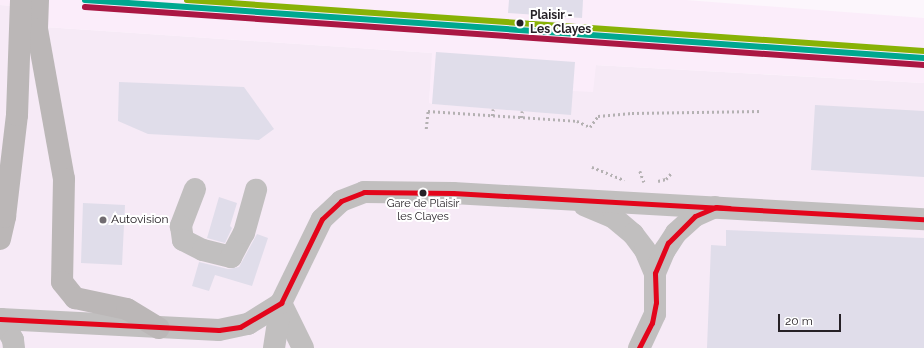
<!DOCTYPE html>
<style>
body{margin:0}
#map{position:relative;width:924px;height:348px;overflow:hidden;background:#fcf6fc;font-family:Raleway,sans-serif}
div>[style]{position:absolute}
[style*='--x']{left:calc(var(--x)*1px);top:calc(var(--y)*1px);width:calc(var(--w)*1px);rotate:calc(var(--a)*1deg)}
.commercial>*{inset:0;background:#f6eaf6}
.built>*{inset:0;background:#fbedfa}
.building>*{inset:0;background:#e0ddea}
.path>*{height:2.5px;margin-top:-1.25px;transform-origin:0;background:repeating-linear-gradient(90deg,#b4b1b2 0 2px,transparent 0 5px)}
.minor>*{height:22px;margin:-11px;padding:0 11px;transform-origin:11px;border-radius:11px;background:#c1bfbf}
.major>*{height:22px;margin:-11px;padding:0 11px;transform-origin:11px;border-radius:11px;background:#bbb7b7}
.bus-1>*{height:5px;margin:-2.5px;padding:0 2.5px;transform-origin:2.5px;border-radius:2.5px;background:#e3051b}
.rail-1>*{height:6px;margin:-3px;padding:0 3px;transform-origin:3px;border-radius:3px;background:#00a88f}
.rail-2>*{height:6px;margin:-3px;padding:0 3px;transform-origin:3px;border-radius:3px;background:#aa1743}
.rail-3>*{height:6px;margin:-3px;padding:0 3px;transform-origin:3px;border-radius:3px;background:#88b206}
.dots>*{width:11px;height:11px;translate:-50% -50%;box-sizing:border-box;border:2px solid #fff;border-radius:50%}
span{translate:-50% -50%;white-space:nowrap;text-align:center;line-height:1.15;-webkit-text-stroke:4px #fff;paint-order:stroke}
.bus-label{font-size:11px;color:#262126}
.stop-label{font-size:12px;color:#262126;font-weight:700}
.left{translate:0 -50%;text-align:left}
.poi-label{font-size:12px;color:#262126}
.scale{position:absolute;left:778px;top:314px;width:63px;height:18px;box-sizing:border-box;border:2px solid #262126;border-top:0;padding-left:5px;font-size:12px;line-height:14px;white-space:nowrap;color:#262126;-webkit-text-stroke:3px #fff;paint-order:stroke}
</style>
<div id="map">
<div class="commercial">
<i style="clip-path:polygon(0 5px,47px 8px,45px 27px,433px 53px,429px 103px,573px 91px,595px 65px,924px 83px,924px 348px,0 348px)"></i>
</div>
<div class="built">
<i style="clip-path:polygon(0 0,686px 0,924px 18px,924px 83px,596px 65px,593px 92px,573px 91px,535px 112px,432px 104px,429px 103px,432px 53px,45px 27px,47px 8px,0 5px)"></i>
</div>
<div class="building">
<i style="clip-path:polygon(509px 0,583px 0,582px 18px,508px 13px)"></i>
<i style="clip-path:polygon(436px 52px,575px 62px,571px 115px,432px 104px)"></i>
<i style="clip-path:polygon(119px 82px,244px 87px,274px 129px,259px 140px,148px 134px,118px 121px)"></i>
<i style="clip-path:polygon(815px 105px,924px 111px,924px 177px,811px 170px)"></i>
<i style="clip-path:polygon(219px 197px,237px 203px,230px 226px,232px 228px,225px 243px,207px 238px)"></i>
<i style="clip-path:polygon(83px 203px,125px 205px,122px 265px,81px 263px)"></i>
<i style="clip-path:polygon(726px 230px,924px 238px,924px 348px,707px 348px,711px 245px,726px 246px)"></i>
<i style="clip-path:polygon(257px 234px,268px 238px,252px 286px,215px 275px,209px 291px,192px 286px,199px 262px,228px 269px,239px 267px)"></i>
</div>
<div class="path">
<i style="--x:492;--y:116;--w:7;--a:-82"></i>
<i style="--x:521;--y:118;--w:7;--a:-82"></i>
<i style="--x:426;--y:129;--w:18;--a:-84"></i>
<i style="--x:428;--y:111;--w:149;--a:3.8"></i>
<i style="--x:577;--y:121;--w:14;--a:25"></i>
<i style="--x:590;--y:127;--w:14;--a:-54"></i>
<i style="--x:598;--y:116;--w:34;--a:-5"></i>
<i style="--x:632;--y:113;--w:130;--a:-0.9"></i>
<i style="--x:592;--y:167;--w:35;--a:22"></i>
<i style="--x:640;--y:171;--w:12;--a:70"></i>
<i style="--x:658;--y:181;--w:8;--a:-14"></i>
<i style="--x:666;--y:179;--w:9;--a:-49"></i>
</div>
<div class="minor">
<i style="--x:195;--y:189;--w:40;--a:111"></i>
<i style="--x:181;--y:226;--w:14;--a:82"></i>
<i style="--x:183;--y:240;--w:22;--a:27"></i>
<i style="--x:203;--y:250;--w:29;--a:14"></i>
<i style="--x:231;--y:257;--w:27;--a:-62"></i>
<i style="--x:244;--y:233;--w:45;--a:-74.4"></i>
<i style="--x:584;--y:205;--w:33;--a:23"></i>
<i style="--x:614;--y:218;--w:25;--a:40"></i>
<i style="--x:633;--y:234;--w:20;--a:53"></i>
<i style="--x:645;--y:250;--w:25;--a:67"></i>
<i style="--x:655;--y:273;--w:41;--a:90"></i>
<i style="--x:655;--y:314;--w:38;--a:115"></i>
<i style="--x:655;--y:273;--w:25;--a:-67"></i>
<i style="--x:665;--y:250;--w:20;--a:-57"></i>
<i style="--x:676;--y:233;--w:25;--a:-42"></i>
<i style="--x:695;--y:216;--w:22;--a:-24"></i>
<i style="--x:281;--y:303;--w:50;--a:63.9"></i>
<i style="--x:0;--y:319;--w:219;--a:2.9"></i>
<i style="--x:219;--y:330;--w:30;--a:-12"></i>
<i style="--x:248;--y:324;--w:39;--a:-32"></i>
<i style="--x:1;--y:319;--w:24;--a:60"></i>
<i style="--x:13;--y:340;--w:8;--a:83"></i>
<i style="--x:274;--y:348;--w:46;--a:-81.2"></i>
<i style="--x:281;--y:303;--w:93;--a:-64"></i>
<i style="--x:322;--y:219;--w:26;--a:-43"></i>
<i style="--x:341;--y:201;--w:25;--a:-21"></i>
<i style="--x:364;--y:192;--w:89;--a:0.6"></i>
<i style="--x:453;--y:193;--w:472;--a:3.2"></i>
</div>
<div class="major">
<i style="--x:38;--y:0;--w:29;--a:92"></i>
<i style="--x:37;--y:29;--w:152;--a:79.8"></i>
<i style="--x:64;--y:179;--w:103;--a:91.1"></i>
<i style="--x:62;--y:282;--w:21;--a:51"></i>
<i style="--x:75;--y:298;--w:53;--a:11.9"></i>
<i style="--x:127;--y:309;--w:37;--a:31"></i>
<i style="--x:0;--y:239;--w:23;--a:-77"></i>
<i style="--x:5;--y:217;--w:103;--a:-83.3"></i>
<i style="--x:17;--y:115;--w:115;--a:-88"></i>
</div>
<div class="bus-1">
<i style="--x:0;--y:319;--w:219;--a:2.9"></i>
<i style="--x:219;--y:330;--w:21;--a:-8"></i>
<i style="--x:240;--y:327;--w:48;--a:-30.3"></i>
<i style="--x:281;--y:303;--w:93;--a:-64"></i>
<i style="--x:322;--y:219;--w:26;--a:-43"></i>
<i style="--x:341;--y:201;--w:25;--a:-21"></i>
<i style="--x:364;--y:192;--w:89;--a:0.6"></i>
<i style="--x:453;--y:193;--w:472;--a:3.2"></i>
<i style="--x:639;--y:348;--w:28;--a:-63"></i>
<i style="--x:652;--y:323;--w:21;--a:-79"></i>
<i style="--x:656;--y:302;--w:29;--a:-92"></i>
<i style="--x:655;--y:273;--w:33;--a:-67"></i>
<i style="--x:668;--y:243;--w:38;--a:-45"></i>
<i style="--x:695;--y:216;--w:23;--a:-23"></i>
<i style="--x:716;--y:207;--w:13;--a:4"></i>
</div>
<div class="rail-1">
<i style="--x:85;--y:0;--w:841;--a:3.95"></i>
</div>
<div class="rail-2">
<i style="--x:85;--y:7;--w:841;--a:3.95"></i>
</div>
<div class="rail-3">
<i style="--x:187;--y:0;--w:739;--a:3.96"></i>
</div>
<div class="dots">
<i style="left:520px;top:23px;background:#262126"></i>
<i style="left:423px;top:193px;background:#262126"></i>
<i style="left:103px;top:220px;background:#716c71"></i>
</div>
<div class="bus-label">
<span style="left:423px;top:211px">Gare de Plaisir<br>les Clayes</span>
</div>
<div class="stop-label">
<span class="left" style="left:530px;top:23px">Plaisir -<br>Les Clayes</span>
</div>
<div class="poi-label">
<span class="left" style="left:111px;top:220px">Autovision</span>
</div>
<div class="scale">20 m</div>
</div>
